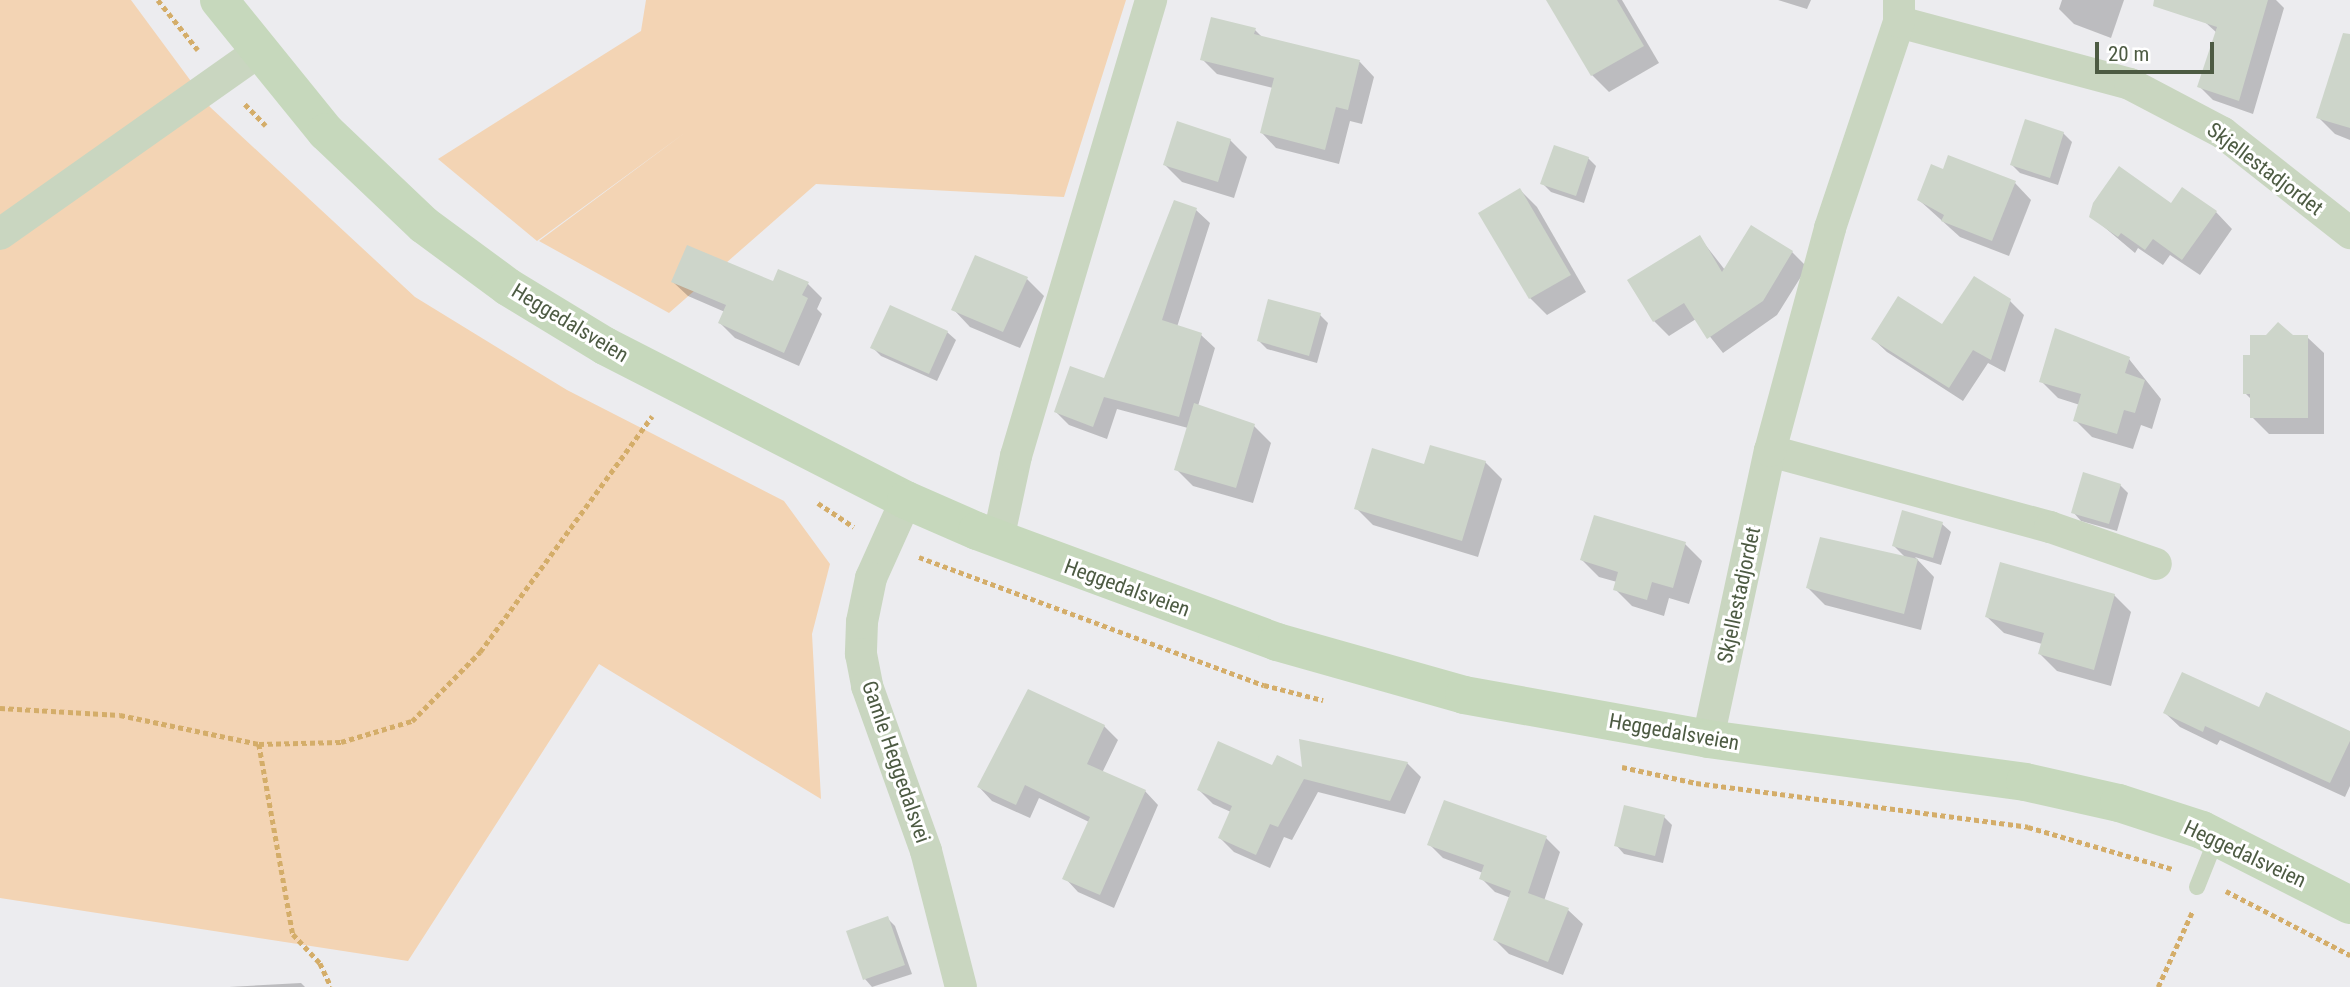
<!DOCTYPE html>
<style>
body{margin:0}
#map{position:relative;width:2350px;height:987px;overflow:hidden;background:#ececef;font-family:"Roboto Condensed",sans-serif}
div>[style]{position:absolute}
[style*='--x']{left:calc(var(--x)*1px);top:calc(var(--y)*1px);width:calc(var(--w)*1px);rotate:calc(var(--a)*1deg)}
.green>*{inset:0;background:#f3d4b4}
.shadow>*{inset:0;background:#0003}
.building>*{inset:0;background:#cdd5ca}
.path>*{height:4.5px;margin-top:-2.25px;transform-origin:0;background:repeating-linear-gradient(90deg,#d4ad69 0 5px,transparent 0 8.5px)}
.service>*{height:16px;margin:-8px;padding:0 8px;transform-origin:8px;border-radius:8px;background:#c9d6c0}
.minor>*{height:32px;margin:-16px;padding:0 16px;transform-origin:16px;border-radius:16px;background:#c9d6c0}
.secondary>*{height:38px;margin:-19px;padding:0 19px;transform-origin:19px;border-radius:19px;background:#c6d8bc}
span{translate:-50% -50%;white-space:nowrap;text-align:center;line-height:1.15;-webkit-text-stroke:6px #fff;paint-order:stroke}
.street-label{font-size:21px;color:#4d5b43}
.scale{position:absolute;left:2095px;top:42px;width:119px;height:32px;box-sizing:border-box;border:4px solid #4d5b43;border-top:0;padding-left:9px;font-size:21px;line-height:24px;white-space:nowrap;color:#4d5b43;-webkit-text-stroke:5px #fff;paint-order:stroke}
</style>
<div id="map">
<div class="green">
<i style="clip-path:polygon(0 0,131px 0,210px 107px,415px 297px,567px 390px,784px 501px,830px 564px,812px 634px,821px 799px,599px 664px,408px 961px,0 898px)"></i>
<i style="clip-path:polygon(646px 0,1126px 0,1064px 197px,816px 184px,669px 313px,539px 241px,686px 132px,537px 241px,438px 159px,641px 31px)"></i>
</div>
<div class="shadow">
<i style="clip-path:polygon(1548px 0,1622px 0,1659px 63px,1609px 92px,1592px 75px)"></i>
<i style="clip-path:polygon(1778px 0,1811px 0,1807px 9px)"></i>
<i style="clip-path:polygon(2062px 0,2124px 0,2111px 38px,2074px 24px,2059px 9px)"></i>
<i style="clip-path:polygon(2214px 0,2276px 0,2284px 8px,2253px 114px,2213px 100px,2199px 86px,2217px 33px,2206px 23px)"></i>
<i style="clip-path:polygon(1255px 30px,1263px 38px,1360px 62px,1374px 77px,1362px 124px,1350px 121px,1339px 164px,1276px 148px,1262px 133px,1273px 88px,1217px 74px,1202px 59px)"></i>
<i style="clip-path:polygon(2350px 61px,2350px 140px,2335px 134px,2318px 117px)"></i>
<i style="clip-path:polygon(2063px 133px,2072px 142px,2058px 185px,2020px 173px,2012px 165px)"></i>
<i style="clip-path:polygon(1230px 140px,1247px 157px,1234px 198px,1182px 182px,1165px 165px)"></i>
<i style="clip-path:polygon(1588px 158px,1596px 166px,1584px 203px,1551px 192px,1542px 183px)"></i>
<i style="clip-path:polygon(1944px 171px,2015px 183px,2031px 200px,2009px 256px,1960px 237px,1919px 200px)"></i>
<i style="clip-path:polygon(1520px 190px,1537px 207px,1586px 292px,1547px 315px,1530px 298px)"></i>
<i style="clip-path:polygon(1175px 202px,1196px 210px,1210px 223px,1177px 327px,1201px 335px,1215px 348px,1198px 406px,1254px 426px,1271px 443px,1253px 503px,1193px 486px,1176px 469px,1188px 428px,1117px 409px,1107px 439px,1069px 425px,1056px 412px,1105px 380px)"></i>
<i style="clip-path:polygon(2171px 205px,2216px 212px,2232px 229px,2200px 275px,2170px 255px,2163px 265px,2138px 248px,2135px 253px,2091px 216px)"></i>
<i style="clip-path:polygon(1700px 238px,1725px 270px,1792px 252px,1807px 267px,1777px 315px,1723px 353px,1696px 319px,1669px 336px,1654px 321px)"></i>
<i style="clip-path:polygon(1027px 279px,1044px 296px,1020px 348px,970px 327px,954px 310px)"></i>
<i style="clip-path:polygon(673px 282px,808px 284px,822px 298px,817px 309px,822px 314px,799px 366px,735px 338px,720px 323px,725px 312px,688px 296px)"></i>
<i style="clip-path:polygon(2010px 301px,2024px 315px,2005px 372px,1988px 363px,1963px 401px,1887px 352px,1873px 339px,1942px 326px)"></i>
<i style="clip-path:polygon(1320px 315px,1328px 323px,1317px 363px,1267px 349px,1259px 341px)"></i>
<i style="clip-path:polygon(947px 332px,956px 340px,937px 381px,881px 356px,873px 348px)"></i>
<i style="clip-path:polygon(2292px 337px,2307px 337px,2324px 353px,2324px 434px,2269px 434px,2252px 417px,2252px 400px,2245px 393px)"></i>
<i style="clip-path:polygon(2129px 359px,2161px 399px,2152px 429px,2141px 425px,2133px 449px,2092px 437px,2075px 420px,2080px 405px,2058px 398px,2041px 381px)"></i>
<i style="clip-path:polygon(1485px 462px,1502px 479px,1478px 557px,1373px 525px,1356px 508px,1426px 466px)"></i>
<i style="clip-path:polygon(2120px 485px,2128px 493px,2117px 531px,2081px 521px,2073px 512px)"></i>
<i style="clip-path:polygon(1942px 524px,1951px 532px,1941px 565px,1915px 557px,1934px 577px,1921px 630px,1825px 605px,1808px 588px,1906px 558px,1894px 546px)"></i>
<i style="clip-path:polygon(1685px 544px,1702px 561px,1689px 604px,1669px 598px,1664px 616px,1632px 606px,1615px 589px,1617px 582px,1599px 577px,1582px 560px)"></i>
<i style="clip-path:polygon(2114px 595px,2131px 612px,2111px 686px,2057px 671px,2040px 654px,2042px 644px,2004px 633px,1987px 617px)"></i>
<i style="clip-path:polygon(2260px 710px,2350px 733px,2350px 786px,2345px 797px,2220px 740px,2217px 745px,2180px 727px,2165px 713px)"></i>
<i style="clip-path:polygon(1104px 726px,1118px 740px,1102px 773px,1145px 791px,1158px 805px,1114px 908px,1078px 892px,1065px 878px,1089px 822px,1039px 798px,1030px 818px,992px 801px,979px 787px)"></i>
<i style="clip-path:polygon(1407px 763px,1421px 777px,1405px 814px,1318px 792px,1292px 840px,1284px 837px,1270px 868px,1234px 852px,1220px 838px,1231px 812px,1213px 804px,1199px 790px,1273px 768px)"></i>
<i style="clip-path:polygon(1664px 817px,1672px 825px,1663px 863px,1624px 854px,1616px 845px)"></i>
<i style="clip-path:polygon(1546px 838px,1560px 852px,1544px 901px,1568px 910px,1583px 924px,1563px 975px,1509px 954px,1495px 940px,1511px 898px,1495px 892px,1481px 878px,1483px 873px,1443px 858px,1429px 844px)"></i>
<i style="clip-path:polygon(887px 918px,895px 926px,912px 974px,872px 987px,865px 979px)"></i>
<i style="clip-path:polygon(301px 983px,305px 987px,229px 987px)"></i>
</div>
<div class="building">
<i style="clip-path:polygon(1546px 0,1617px 0,1644px 46px,1591px 76px)"></i>
<i style="clip-path:polygon(2154px 0,2268px 0,2239px 101px,2197px 87px,2217px 27px,2153px 6px)"></i>
<i style="clip-path:polygon(1211px 17px,1256px 28px,1254px 34px,1360px 60px,1348px 110px,1336px 107px,1325px 150px,1260px 133px,1274px 78px,1200px 60px)"></i>
<i style="clip-path:polygon(2343px 33px,2350px 34px,2350px 128px,2316px 118px)"></i>
<i style="clip-path:polygon(2025px 119px,2064px 132px,2050px 178px,2010px 165px)"></i>
<i style="clip-path:polygon(1177px 121px,1231px 139px,1218px 182px,1163px 165px)"></i>
<i style="clip-path:polygon(1554px 145px,1589px 157px,1576px 196px,1540px 184px)"></i>
<i style="clip-path:polygon(1948px 155px,2016px 181px,1992px 241px,1941px 221px,1944px 215px,1917px 200px,1931px 164px,1943px 169px)"></i>
<i style="clip-path:polygon(2119px 166px,2171px 203px,2182px 187px,2217px 211px,2182px 260px,2153px 239px,2145px 250px,2121px 233px,2118px 237px,2089px 217px,2093px 203px)"></i>
<i style="clip-path:polygon(1520px 188px,1571px 275px,1529px 299px,1478px 213px)"></i>
<i style="clip-path:polygon(1174px 200px,1197px 208px,1162px 320px,1202px 333px,1179px 417px,1104px 397px,1093px 427px,1054px 412px,1070px 366px,1104px 378px)"></i>
<i style="clip-path:polygon(1751px 225px,1793px 251px,1763px 301px,1707px 339px,1684px 303px,1653px 322px,1627px 280px,1700px 235px,1722px 272px)"></i>
<i style="clip-path:polygon(687px 245px,773px 281px,778px 269px,809px 282px,802px 295px,808px 298px,784px 353px,718px 323px,726px 305px,671px 282px)"></i>
<i style="clip-path:polygon(975px 255px,1028px 277px,1003px 332px,951px 310px)"></i>
<i style="clip-path:polygon(1974px 276px,2011px 299px,1991px 360px,1973px 350px,1949px 388px,1871px 339px,1898px 296px,1942px 324px)"></i>
<i style="clip-path:polygon(1268px 299px,1321px 313px,1309px 356px,1257px 341px)"></i>
<i style="clip-path:polygon(890px 305px,948px 331px,929px 374px,870px 348px)"></i>
<i style="clip-path:polygon(2278px 322px,2293px 335px,2308px 335px,2308px 418px,2250px 418px,2250px 394px,2243px 394px,2243px 355px,2250px 355px,2250px 335px,2266px 335px)"></i>
<i style="clip-path:polygon(2055px 328px,2130px 357px,2125px 373px,2145px 380px,2135px 413px,2124px 410px,2117px 434px,2073px 421px,2081px 394px,2039px 382px)"></i>
<i style="clip-path:polygon(1194px 403px,1255px 424px,1236px 488px,1174px 470px)"></i>
<i style="clip-path:polygon(1430px 445px,1486px 461px,1462px 541px,1354px 509px,1372px 448px,1424px 464px)"></i>
<i style="clip-path:polygon(2083px 472px,2121px 484px,2109px 524px,2071px 513px)"></i>
<i style="clip-path:polygon(1902px 510px,1943px 522px,1933px 558px,1892px 546px)"></i>
<i style="clip-path:polygon(1594px 515px,1686px 542px,1673px 588px,1652px 582px,1647px 600px,1613px 590px,1618px 572px,1580px 560px)"></i>
<i style="clip-path:polygon(1820px 537px,1918px 559px,1904px 614px,1806px 588px)"></i>
<i style="clip-path:polygon(2000px 562px,2115px 594px,2094px 670px,2038px 654px,2044px 633px,1985px 617px)"></i>
<i style="clip-path:polygon(2182px 672px,2259px 707px,2266px 692px,2350px 731px,2350px 741px,2330px 783px,2205px 726px,2203px 732px,2163px 713px)"></i>
<i style="clip-path:polygon(1028px 689px,1105px 725px,1087px 764px,1146px 790px,1100px 895px,1062px 879px,1090px 817px,1025px 785px,1016px 805px,977px 787px)"></i>
<i style="clip-path:polygon(1299px 739px,1408px 762px,1390px 801px,1304px 779px,1278px 827px,1270px 824px,1256px 855px,1218px 838px,1232px 806px,1197px 790px,1218px 741px,1272px 765px,1277px 755px,1302px 767px)"></i>
<i style="clip-path:polygon(1444px 800px,1547px 836px,1528px 893px,1569px 908px,1548px 962px,1493px 940px,1511px 891px,1479px 879px,1484px 865px,1427px 845px)"></i>
<i style="clip-path:polygon(1624px 805px,1665px 815px,1655px 856px,1614px 846px)"></i>
<i style="clip-path:polygon(888px 916px,905px 965px,863px 980px,846px 931px)"></i>
</div>
<div class="path">
<i style="--x:158;--y:0;--w:64;--a:51.3"></i>
<i style="--x:245;--y:104;--w:30;--a:46"></i>
<i style="--x:818;--y:503;--w:43;--a:33.7"></i>
<i style="--x:919;--y:557;--w:368;--a:20.4"></i>
<i style="--x:1264;--y:685;--w:61;--a:14.3"></i>
<i style="--x:0;--y:708;--w:120;--a:3.3"></i>
<i style="--x:120;--y:715;--w:142;--a:11.8"></i>
<i style="--x:259;--y:744;--w:82;--a:-1.4"></i>
<i style="--x:341;--y:742;--w:74;--a:-16.5"></i>
<i style="--x:412;--y:721;--w:97;--a:-45.4"></i>
<i style="--x:480;--y:652;--w:292;--a:-53.9"></i>
<i style="--x:259;--y:744;--w:193;--a:79.9"></i>
<i style="--x:293;--y:934;--w:40;--a:47"></i>
<i style="--x:320;--y:963;--w:26;--a:65"></i>
<i style="--x:1622;--y:767;--w:76;--a:12.2"></i>
<i style="--x:1696;--y:783;--w:335;--a:7.5"></i>
<i style="--x:2028;--y:827;--w:151;--a:16.2"></i>
<i style="--x:2226;--y:891;--w:140;--a:27.3"></i>
<i style="--x:2158;--y:987;--w:82;--a:-65.6"></i>
</div>
<div class="service">
<i style="--x:2197;--y:887;--w:54;--a:-68.2"></i>
</div>
<div class="minor">
<i style="--x:1899;--y:22;--w:239;--a:15"></i>
<i style="--x:2130;--y:84;--w:105;--a:27.8"></i>
<i style="--x:2223;--y:133;--w:162;--a:38.2"></i>
<i style="--x:0;--y:234;--w:319;--a:-35.2"></i>
<i style="--x:1770;--y:451;--w:290;--a:15.2"></i>
<i style="--x:2050;--y:527;--w:112;--a:19.2"></i>
<i style="--x:906;--y:500;--w:85;--a:114.2"></i>
<i style="--x:871;--y:578;--w:45;--a:101.6"></i>
<i style="--x:862;--y:622;--w:32;--a:92"></i>
<i style="--x:861;--y:654;--w:33;--a:79"></i>
<i style="--x:867;--y:686;--w:175;--a:70.3"></i>
<i style="--x:926;--y:851;--w:140;--a:75.6"></i>
<i style="--x:998;--y:540;--w:86;--a:-77.9"></i>
<i style="--x:1016;--y:456;--w:476;--a:-73.5"></i>
<i style="--x:1708;--y:739;--w:295;--a:-77.9"></i>
<i style="--x:1770;--y:451;--w:231;--a:-74.9"></i>
<i style="--x:1830;--y:228;--w:217;--a:-71.5"></i>
<i style="--x:1899;--y:22;--w:22;--a:-90"></i>
</div>
<div class="secondary">
<i style="--x:219;--y:0;--w:170;--a:51"></i>
<i style="--x:326;--y:132;--w:135;--a:43.5"></i>
<i style="--x:424;--y:225;--w:104;--a:36.4"></i>
<i style="--x:508;--y:287;--w:114;--a:31.3"></i>
<i style="--x:605;--y:346;--w:338;--a:27.1"></i>
<i style="--x:906;--y:500;--w:77;--a:23.6"></i>
<i style="--x:977;--y:531;--w:320;--a:20.3"></i>
<i style="--x:1277;--y:642;--w:194;--a:15.8"></i>
<i style="--x:1464;--y:695;--w:248;--a:10.2"></i>
<i style="--x:1708;--y:739;--w:320;--a:7.7"></i>
<i style="--x:2025;--y:782;--w:96;--a:12.6"></i>
<i style="--x:2119;--y:803;--w:87;--a:18"></i>
<i style="--x:2202;--y:830;--w:166;--a:26.9"></i>
</div>
<div class="street-label">
<span style="left:2265px;top:169px;rotate:37deg">Skjellestadjordet</span>
<span style="left:570px;top:323px;rotate:31deg">Heggedalsveien</span>
<span style="left:1127px;top:588px;rotate:20deg">Heggedalsveien</span>
<span style="left:1739px;top:595px;rotate:-78deg">Skjellestadjordet</span>
<span style="left:1674px;top:732px;rotate:10deg">Heggedalsveien</span>
<span style="left:896px;top:762px;rotate:71deg">Gamle Heggedalsvei</span>
<span style="left:2245px;top:854px;rotate:25deg">Heggedalsveien</span>
</div>
<div class="scale">20 m</div>
</div>
